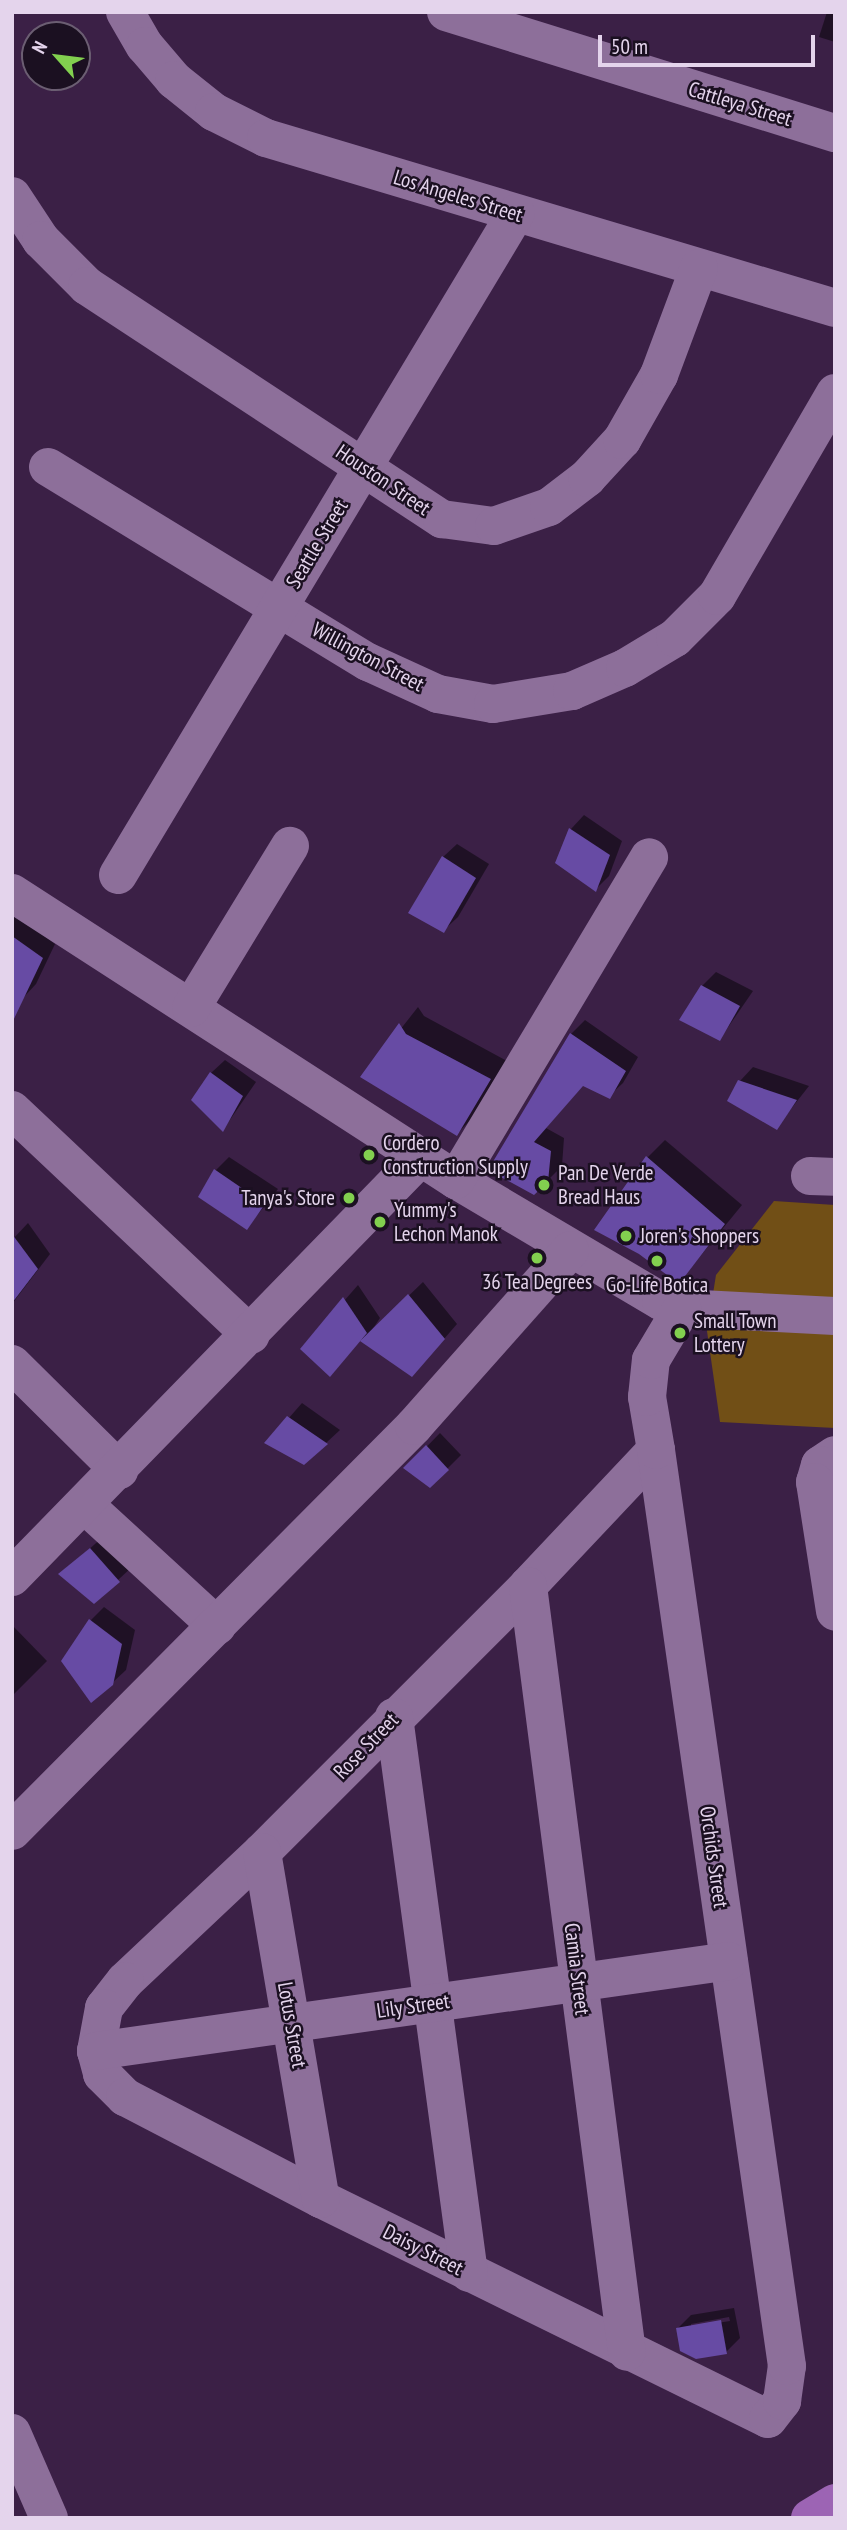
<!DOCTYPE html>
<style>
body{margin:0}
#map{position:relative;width:847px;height:2530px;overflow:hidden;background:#3b2046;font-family:"PT Sans Narrow",sans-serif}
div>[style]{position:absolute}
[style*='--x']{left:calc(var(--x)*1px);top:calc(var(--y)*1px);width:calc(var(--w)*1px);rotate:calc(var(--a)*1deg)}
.green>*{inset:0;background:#714f16}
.shadow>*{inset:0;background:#0007}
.building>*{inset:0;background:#674ba4}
.minor>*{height:38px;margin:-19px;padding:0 19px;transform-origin:19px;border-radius:19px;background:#8d6f9a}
.major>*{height:38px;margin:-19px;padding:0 19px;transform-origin:19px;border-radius:19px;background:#9c64b4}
.dots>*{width:19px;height:19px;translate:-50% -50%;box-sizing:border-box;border:4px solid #1b1021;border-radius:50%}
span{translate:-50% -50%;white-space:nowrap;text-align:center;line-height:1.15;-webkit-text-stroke:5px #1b1021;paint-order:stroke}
.street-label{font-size:21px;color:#e4d4ec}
.poi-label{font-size:21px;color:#e4d4ec}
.left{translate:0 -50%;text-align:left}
.right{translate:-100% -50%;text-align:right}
.frame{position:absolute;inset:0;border:14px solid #e4d4ec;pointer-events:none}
.north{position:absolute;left:21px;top:21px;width:70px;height:70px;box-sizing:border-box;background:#1b1021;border:2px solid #6b5e72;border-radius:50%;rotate:298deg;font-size:19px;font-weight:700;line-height:28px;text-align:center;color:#e4d4ec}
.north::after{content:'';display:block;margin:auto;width:24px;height:32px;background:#82d04f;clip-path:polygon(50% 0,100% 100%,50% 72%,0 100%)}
.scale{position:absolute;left:598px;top:35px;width:217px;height:32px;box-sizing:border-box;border:4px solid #e4d4ec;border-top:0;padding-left:9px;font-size:21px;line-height:24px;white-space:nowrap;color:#e4d4ec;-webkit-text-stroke:5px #1b1021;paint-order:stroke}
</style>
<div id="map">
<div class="green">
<i style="clip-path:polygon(774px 1201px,835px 1205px,835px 1428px,720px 1422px,707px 1331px,716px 1275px)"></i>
</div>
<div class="shadow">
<i style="clip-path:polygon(827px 12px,835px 12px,835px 42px,819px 37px)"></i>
<i style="clip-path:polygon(584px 815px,622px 841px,609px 876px,596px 889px,557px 863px,571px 829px)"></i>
<i style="clip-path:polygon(457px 844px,489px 864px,458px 917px,444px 930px,443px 857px)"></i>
<i style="clip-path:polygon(16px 915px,55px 944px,36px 984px,23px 998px,12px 987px,12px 919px)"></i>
<i style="clip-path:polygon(716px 972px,753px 991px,720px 1039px,702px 986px)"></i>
<i style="clip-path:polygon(418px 1007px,424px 1016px,507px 1061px,474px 1116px,457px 1134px,363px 1077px)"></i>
<i style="clip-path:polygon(585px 1020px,638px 1057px,623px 1083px,609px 1096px,584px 1084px,546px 1128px,564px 1138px,562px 1166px,547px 1181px,490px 1169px,571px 1034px)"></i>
<i style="clip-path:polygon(225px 1060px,256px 1082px,223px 1130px,211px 1073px)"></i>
<i style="clip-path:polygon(753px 1067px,809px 1086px,776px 1128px,740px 1081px)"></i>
<i style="clip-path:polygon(665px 1140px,742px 1205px,679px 1282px,647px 1158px)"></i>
<i style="clip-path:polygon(229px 1157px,278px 1189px,247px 1228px,215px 1171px)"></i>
<i style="clip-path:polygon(28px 1223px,50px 1254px,12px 1304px,12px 1240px)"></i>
<i style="clip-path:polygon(423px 1282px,457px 1324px,425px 1361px,361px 1339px,302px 1349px,358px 1285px,380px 1318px,370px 1333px)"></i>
<i style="clip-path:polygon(302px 1403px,340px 1430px,326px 1443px,267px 1443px)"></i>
<i style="clip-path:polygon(440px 1433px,461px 1455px,430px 1486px,406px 1468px)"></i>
<i style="clip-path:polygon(104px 1536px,132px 1567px,118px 1580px,61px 1574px)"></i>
<i style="clip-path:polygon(104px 1607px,135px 1630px,126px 1670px,111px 1684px,91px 1620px)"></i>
<i style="clip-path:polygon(12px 1625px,47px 1661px,13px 1695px,12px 1694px)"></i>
<i style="clip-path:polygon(evenodd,734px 2308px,740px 2338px,726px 2352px,677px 2329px,691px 2315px,734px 2308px,729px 2317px,730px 2321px,691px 2327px,691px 2324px,729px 2317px)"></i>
</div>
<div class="building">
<i style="clip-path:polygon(569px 828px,610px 855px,596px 892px,555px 863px)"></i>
<i style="clip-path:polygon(442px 856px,476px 878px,444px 933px,408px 913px)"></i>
<i style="clip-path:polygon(12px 936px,43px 958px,12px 1023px)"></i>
<i style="clip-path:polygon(701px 985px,740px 1006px,720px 1041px,679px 1020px)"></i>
<i style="clip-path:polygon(399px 1023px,406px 1034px,491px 1079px,457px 1136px,360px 1077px)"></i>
<i style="clip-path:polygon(570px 1033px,626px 1071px,610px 1099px,583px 1086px,534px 1142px,551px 1151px,548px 1182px,534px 1195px,488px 1170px)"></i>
<i style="clip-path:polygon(210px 1072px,243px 1096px,223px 1132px,191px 1100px)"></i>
<i style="clip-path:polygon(738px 1080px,797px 1100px,777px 1130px,727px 1101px)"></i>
<i style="clip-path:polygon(646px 1156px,725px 1224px,679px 1284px,639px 1254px,594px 1230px)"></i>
<i style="clip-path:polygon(214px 1169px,265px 1204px,247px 1230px,198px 1197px)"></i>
<i style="clip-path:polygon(12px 1234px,38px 1269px,12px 1303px)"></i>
<i style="clip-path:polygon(408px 1294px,445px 1339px,412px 1377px,360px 1341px)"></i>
<i style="clip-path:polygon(343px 1297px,367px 1333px,330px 1377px,300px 1349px)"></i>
<i style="clip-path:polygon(287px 1416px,328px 1444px,304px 1465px,264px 1443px)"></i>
<i style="clip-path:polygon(426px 1445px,449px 1470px,430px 1488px,403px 1468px)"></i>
<i style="clip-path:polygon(90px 1548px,120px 1582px,94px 1604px,58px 1574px)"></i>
<i style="clip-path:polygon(89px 1619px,122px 1644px,113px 1685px,91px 1703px,61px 1661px)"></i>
<i style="clip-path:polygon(721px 2320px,727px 2354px,696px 2359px,680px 2351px,676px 2328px)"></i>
</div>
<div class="minor">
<i style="--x:125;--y:12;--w:39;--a:60"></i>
<i style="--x:145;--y:46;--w:45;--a:49.5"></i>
<i style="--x:174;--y:80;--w:51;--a:38.7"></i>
<i style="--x:214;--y:112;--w:58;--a:26.6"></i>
<i style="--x:266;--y:138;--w:594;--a:16.63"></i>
<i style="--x:446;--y:12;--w:407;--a:17.3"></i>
<i style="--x:12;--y:196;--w:53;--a:56.6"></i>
<i style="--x:41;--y:240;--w:65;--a:45"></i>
<i style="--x:87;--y:286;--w:425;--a:33.3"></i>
<i style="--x:442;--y:519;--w:52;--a:7.7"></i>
<i style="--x:494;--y:526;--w:58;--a:-19.1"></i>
<i style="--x:549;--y:507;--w:48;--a:-37.3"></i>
<i style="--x:587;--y:478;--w:52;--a:-47.4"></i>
<i style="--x:622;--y:440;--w:75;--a:-60.4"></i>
<i style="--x:659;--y:375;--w:114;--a:-69.5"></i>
<i style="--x:48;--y:467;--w:375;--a:31.4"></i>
<i style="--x:368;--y:662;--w:77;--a:24.6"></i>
<i style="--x:438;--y:694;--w:56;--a:10.3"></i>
<i style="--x:493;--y:704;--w:80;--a:-9.3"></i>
<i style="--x:572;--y:691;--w:58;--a:-23.5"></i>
<i style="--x:625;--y:668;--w:58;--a:-31"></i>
<i style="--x:675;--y:638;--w:59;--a:-45"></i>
<i style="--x:717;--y:596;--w:235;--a:-59.8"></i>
<i style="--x:118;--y:875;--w:772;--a:-58.99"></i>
<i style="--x:12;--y:893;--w:529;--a:32.88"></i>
<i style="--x:456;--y:1180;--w:238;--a:30.6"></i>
<i style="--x:661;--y:1301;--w:22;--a:18"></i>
<i style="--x:682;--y:1308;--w:153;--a:3"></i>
<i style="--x:191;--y:1008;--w:190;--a:-58.6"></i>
<i style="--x:12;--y:1110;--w:328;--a:43.3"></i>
<i style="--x:810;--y:1176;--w:25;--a:2"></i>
<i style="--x:456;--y:1180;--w:376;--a:-59.1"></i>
<i style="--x:12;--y:1364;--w:151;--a:44.7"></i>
<i style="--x:656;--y:1450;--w:187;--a:133.3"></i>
<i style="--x:528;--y:1586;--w:376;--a:135"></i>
<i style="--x:262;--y:1852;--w:188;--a:136.7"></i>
<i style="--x:125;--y:1981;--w:34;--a:128"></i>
<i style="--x:104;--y:2008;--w:44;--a:100.5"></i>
<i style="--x:96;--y:2051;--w:24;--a:75"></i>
<i style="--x:102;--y:2074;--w:33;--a:45"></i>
<i style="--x:125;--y:2097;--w:221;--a:27.5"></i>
<i style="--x:321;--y:2199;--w:498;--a:26.2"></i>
<i style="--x:768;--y:2419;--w:23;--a:-52"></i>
<i style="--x:782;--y:2401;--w:35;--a:-82"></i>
<i style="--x:787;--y:2366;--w:925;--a:-98.14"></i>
<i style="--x:656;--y:1450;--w:54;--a:-99.6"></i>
<i style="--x:647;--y:1397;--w:37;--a:-84"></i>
<i style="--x:651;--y:1360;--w:61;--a:-59.2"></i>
<i style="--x:835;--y:1455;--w:18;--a:146"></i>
<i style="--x:820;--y:1465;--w:18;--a:106"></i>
<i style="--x:815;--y:1482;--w:131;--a:81.2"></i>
<i style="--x:85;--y:1505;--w:179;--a:42.5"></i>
<i style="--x:12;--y:1577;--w:588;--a:-45.76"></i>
<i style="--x:528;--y:1586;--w:772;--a:82.64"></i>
<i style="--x:394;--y:1717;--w:561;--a:82.32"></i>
<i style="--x:12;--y:1831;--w:571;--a:-45.21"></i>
<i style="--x:414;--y:1426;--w:235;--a:-48.4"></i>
<i style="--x:262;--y:1852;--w:352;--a:80.4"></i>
<i style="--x:96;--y:2051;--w:639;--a:-8.09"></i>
<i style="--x:12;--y:2433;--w:93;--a:66.5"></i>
</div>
<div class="major">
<i style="--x:810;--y:2518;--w:29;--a:-31"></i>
</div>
<div class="dots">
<i style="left:369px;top:1155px;background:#82d04f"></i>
<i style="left:544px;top:1185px;background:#82d04f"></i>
<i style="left:349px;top:1198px;background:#82d04f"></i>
<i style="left:380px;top:1222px;background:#82d04f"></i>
<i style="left:626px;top:1236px;background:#82d04f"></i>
<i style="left:537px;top:1258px;background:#82d04f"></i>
<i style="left:657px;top:1261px;background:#82d04f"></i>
<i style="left:680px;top:1333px;background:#82d04f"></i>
</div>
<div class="street-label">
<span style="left:740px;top:104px;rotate:17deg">Cattleya Street</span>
<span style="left:458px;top:196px;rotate:17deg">Los Angeles Street</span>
<span style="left:383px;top:480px;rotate:34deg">Houston Street</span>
<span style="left:317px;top:544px;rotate:-59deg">Seattle Street</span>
<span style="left:368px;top:657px;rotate:28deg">Willington Street</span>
<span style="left:366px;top:1746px;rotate:-46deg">Rose Street</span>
<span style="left:714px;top:1857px;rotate:82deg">Orchids Street</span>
<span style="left:577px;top:1969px;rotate:83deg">Camia Street</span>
<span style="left:413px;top:2006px;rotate:-8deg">Lily Street</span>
<span style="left:292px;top:2025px;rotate:80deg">Lotus Street</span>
<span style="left:423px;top:2250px;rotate:27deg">Daisy Street</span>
</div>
<div class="poi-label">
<span class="left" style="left:383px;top:1155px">Cordero<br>Construction Supply</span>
<span class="left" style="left:558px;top:1185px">Pan De Verde<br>Bread Haus</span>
<span class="right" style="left:335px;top:1198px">Tanya's Store</span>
<span class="left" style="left:394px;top:1222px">Yummy's<br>Lechon Manok</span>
<span class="left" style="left:640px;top:1236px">Joren's Shoppers</span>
<span style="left:537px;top:1282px">36 Tea Degrees</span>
<span style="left:657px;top:1285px">Go-Life Botica</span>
<span class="left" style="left:694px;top:1333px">Small Town<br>Lottery</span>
</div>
<div class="frame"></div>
<div class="north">N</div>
<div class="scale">50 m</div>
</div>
